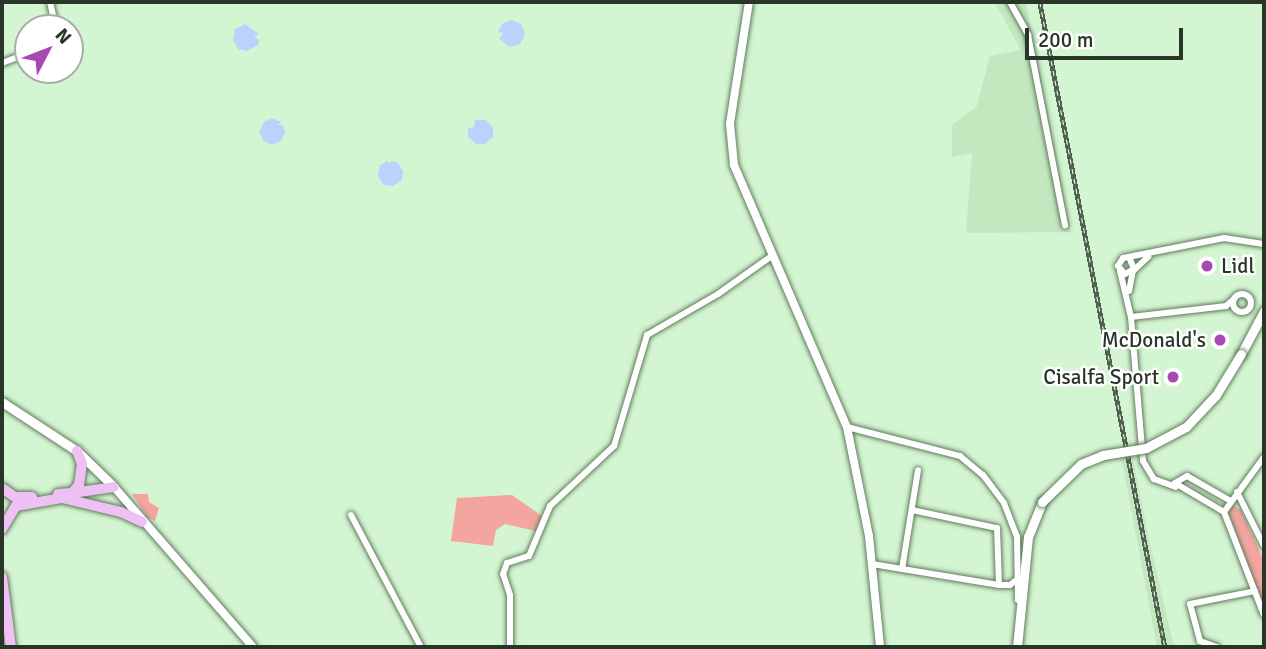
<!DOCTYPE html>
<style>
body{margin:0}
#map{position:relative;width:1266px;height:649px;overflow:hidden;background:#d4f5d1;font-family:Signika,sans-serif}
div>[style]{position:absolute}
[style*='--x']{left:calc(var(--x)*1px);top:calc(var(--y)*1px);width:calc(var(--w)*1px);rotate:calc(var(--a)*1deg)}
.built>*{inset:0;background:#c3e8c0}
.green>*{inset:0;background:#f4a5a0}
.water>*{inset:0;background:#bbd2fd}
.roads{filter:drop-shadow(0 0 2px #607c5d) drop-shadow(0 0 2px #607c5d)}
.minor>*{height:6px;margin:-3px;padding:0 3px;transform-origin:3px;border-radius:3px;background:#fff}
.minor>.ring{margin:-3px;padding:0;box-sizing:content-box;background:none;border:6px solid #fff;border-radius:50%}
.tertiary>*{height:8px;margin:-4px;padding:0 4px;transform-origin:4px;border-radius:4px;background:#fff}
.secondary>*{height:9px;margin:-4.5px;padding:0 4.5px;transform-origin:4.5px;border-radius:4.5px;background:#fff}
.trunk>*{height:10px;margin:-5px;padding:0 5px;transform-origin:5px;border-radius:5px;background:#efc0f4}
.rail>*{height:4.5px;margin-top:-2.25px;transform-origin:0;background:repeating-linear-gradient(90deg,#fff 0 5px,#50614e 0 10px);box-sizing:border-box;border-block:2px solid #50614e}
.bridges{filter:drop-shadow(0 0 2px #607c5d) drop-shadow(0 0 2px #607c5d)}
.secondary-bridge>*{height:9px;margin:-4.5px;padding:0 4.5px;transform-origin:4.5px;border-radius:4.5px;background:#fff}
.dots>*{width:19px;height:19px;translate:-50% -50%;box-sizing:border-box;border:4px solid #fff;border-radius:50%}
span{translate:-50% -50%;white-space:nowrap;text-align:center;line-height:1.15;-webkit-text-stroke:5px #fff;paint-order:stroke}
.poi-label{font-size:21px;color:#293528}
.left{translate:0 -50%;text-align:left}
.right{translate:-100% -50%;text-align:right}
.frame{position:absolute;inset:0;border:4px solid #293528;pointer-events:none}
.north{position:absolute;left:14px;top:14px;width:70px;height:70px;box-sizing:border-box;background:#fff;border:2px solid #a9aea9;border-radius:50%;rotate:48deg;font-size:19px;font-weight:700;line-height:28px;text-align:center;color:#293528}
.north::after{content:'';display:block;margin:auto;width:24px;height:32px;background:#a649b2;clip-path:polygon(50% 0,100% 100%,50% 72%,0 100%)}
.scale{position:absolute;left:1025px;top:28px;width:158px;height:32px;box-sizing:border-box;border:4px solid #293528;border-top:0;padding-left:9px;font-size:21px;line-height:24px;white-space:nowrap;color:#293528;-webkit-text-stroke:5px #fff;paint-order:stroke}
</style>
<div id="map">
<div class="built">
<i style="clip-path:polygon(937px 2px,1026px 2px,1071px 232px,966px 233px,972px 153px,952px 157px,952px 125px,977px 106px,990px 56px,1021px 50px,995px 3px)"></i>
<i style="clip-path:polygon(1132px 454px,1148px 534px,1174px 647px,1157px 647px,1121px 456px)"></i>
</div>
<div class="green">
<i style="clip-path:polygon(132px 494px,148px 494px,149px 502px,159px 508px,155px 521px,147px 517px)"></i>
<i style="clip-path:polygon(512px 495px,542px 516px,536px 531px,505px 524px,496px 530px,493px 546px,451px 541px,457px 498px)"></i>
<i style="clip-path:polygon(1232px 505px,1241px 510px,1264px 561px,1264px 609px,1228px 511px)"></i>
</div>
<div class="water">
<i style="clip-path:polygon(512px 20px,521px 24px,525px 34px,520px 44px,510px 47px,499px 39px,503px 33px,498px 32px,502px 24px)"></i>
<i style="clip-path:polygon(245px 24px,259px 34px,254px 37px,259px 40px,258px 45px,247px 51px,238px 49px,233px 40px,235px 29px)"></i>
<i style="clip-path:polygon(272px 118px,281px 122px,278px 125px,283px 125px,285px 132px,281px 141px,272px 145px,264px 141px,259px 132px,264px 122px)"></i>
<i style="clip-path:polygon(475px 120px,486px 120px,493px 128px,493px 137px,485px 144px,476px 144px,468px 137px,468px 128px,474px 127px)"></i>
<i style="clip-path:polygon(388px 161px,389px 165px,391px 161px,397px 162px,403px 171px,402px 180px,393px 186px,384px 185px,378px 176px,380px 165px)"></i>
</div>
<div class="roads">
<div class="minor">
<i style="--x:50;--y:2;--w:27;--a:77"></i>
<i style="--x:1010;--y:2;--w:38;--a:61"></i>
<i style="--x:1028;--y:35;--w:194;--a:79"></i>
<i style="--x:2;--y:63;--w:28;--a:-21"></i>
<i style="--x:1129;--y:257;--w:13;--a:67"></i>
<i style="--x:1134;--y:269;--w:10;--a:151"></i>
<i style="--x:1125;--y:274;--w:11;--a:-131"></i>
<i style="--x:1118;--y:266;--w:9;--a:-58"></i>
<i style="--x:1123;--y:258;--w:103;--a:-11.2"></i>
<i style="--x:1224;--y:238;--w:40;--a:8.5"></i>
<i style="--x:1120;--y:271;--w:47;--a:76.6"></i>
<i style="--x:1131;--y:317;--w:144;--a:85.2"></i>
<i style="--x:1143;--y:461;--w:21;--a:59"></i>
<i style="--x:1154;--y:479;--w:23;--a:20"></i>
<i style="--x:1129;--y:291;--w:20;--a:-79"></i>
<i style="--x:1133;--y:271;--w:21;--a:-43"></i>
<i class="ring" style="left:1233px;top:294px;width:12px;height:12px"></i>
<i style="--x:1131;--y:317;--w:96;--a:-6.6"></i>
<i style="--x:1226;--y:306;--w:11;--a:-41"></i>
<i style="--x:847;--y:427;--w:117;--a:14.4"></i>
<i style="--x:960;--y:456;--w:30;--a:40"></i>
<i style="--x:983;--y:475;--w:35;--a:53"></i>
<i style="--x:1004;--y:503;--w:36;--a:69"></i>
<i style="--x:1017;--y:537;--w:63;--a:89.1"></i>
<i style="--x:1237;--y:492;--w:60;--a:63.4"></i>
<i style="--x:1229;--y:500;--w:48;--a:-150.3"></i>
<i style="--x:1187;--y:476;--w:14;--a:150"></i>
<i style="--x:1175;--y:483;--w:57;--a:30.6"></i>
<i style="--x:1224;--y:512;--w:110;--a:68.8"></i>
<i style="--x:912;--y:510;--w:87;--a:12"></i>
<i style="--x:997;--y:528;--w:57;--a:88"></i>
<i style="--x:1224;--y:512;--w:68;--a:-54"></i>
<i style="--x:351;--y:515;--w:149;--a:62.1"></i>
<i style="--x:872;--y:564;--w:129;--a:9.4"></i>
<i style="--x:999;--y:585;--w:11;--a:0"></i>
<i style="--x:1010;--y:585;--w:11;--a:-38"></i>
<i style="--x:902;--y:569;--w:100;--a:-80.8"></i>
<i style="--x:510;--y:647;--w:52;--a:-90"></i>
<i style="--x:510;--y:595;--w:22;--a:-108"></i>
<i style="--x:503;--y:574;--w:12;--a:-70"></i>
<i style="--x:507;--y:563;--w:23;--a:-18"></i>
<i style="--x:529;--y:556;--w:54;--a:-67.2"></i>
<i style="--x:550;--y:506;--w:88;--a:-43.2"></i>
<i style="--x:614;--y:446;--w:116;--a:-73.4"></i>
<i style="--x:647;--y:335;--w:82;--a:-30"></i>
<i style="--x:718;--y:294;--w:67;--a:-35.3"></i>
<i style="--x:1217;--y:647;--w:18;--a:-161"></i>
<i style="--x:1200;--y:641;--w:38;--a:-105"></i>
<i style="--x:1190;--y:604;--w:66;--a:-11.3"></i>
</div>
<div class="tertiary">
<i style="--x:749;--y:2;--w:123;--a:98.9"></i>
<i style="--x:730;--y:124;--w:41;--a:84.4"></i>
<i style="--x:734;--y:165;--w:285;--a:66.7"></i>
<i style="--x:847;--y:427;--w:111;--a:78.6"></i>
<i style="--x:869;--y:536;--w:112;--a:84.3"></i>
<i style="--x:114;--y:487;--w:212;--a:49"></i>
</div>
<div class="secondary">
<i style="--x:1241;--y:354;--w:49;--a:-61.9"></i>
<i style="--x:2;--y:402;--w:90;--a:33.2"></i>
<i style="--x:77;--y:451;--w:52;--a:44.2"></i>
<i style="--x:1017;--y:647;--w:111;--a:-84.3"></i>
<i style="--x:1028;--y:537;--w:38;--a:-68"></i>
</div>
<div class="trunk">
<i style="--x:2;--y:488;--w:16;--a:35"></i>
<i style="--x:15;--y:497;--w:17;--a:0"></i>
<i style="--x:72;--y:493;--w:42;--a:-8.1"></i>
<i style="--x:58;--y:494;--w:14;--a:-4"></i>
<i style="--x:72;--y:493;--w:11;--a:-49"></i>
<i style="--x:79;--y:485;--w:21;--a:-82"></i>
<i style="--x:82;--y:464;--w:14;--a:-111"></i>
<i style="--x:2;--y:529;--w:27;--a:-59"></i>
<i style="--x:16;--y:506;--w:47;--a:-9.9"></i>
<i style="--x:62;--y:498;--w:61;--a:13.3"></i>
<i style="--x:121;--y:512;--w:23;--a:25"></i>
<i style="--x:2;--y:577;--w:71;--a:82.7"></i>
</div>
</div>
<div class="rail">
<i style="--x:1040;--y:2;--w:657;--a:79.03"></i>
</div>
<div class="bridges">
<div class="secondary-bridge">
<i style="--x:1042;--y:502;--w:54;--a:-44.3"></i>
<i style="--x:1081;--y:464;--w:24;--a:-22"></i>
<i style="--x:1103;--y:455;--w:44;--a:-9.2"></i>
<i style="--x:1146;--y:448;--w:45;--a:-27.7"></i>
<i style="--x:1186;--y:427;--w:44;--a:-46.8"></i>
<i style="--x:1216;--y:395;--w:48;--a:-58.6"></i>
</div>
</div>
<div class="dots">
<i style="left:1207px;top:266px;background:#a649b2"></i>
<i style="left:1220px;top:340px;background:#a649b2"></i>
<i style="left:1173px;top:377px;background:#a649b2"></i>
</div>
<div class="poi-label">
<span class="left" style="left:1221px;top:266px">Lidl</span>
<span class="right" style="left:1206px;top:340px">McDonald's</span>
<span class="right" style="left:1159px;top:377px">Cisalfa Sport</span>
</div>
<div class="frame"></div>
<div class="north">N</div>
<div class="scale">200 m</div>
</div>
